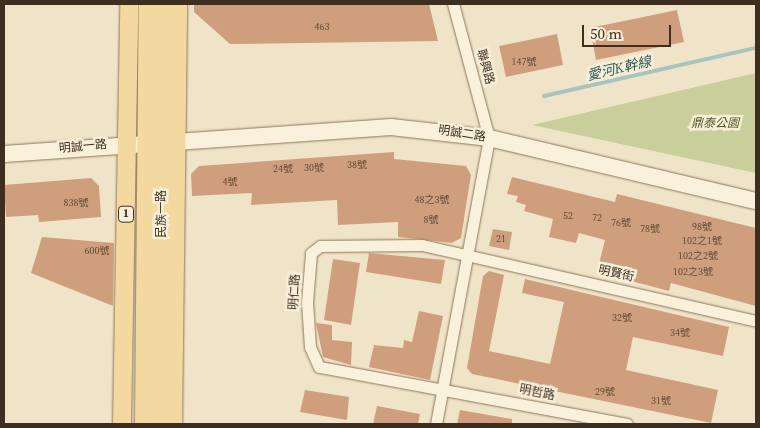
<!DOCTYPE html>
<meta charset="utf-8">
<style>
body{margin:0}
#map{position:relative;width:760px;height:428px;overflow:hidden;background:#f0e4c8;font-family:"Source Serif 4","Noto Sans TC",serif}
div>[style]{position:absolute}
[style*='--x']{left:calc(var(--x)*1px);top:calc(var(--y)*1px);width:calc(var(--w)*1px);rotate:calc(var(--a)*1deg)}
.green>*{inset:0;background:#c9cf9b}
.stream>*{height:4px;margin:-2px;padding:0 2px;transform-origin:2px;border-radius:2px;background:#a9c4bc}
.building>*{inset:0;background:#cf9f7d}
.roads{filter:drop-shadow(0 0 1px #8d765c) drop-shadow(0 0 1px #8d765c)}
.street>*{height:11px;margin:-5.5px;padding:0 5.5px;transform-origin:5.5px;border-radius:5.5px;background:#faf1dc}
.secondary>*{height:16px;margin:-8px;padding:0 8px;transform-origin:8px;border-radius:8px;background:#faf1dc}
.primary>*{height:18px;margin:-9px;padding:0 9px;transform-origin:9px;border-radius:9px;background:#f3d9a0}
span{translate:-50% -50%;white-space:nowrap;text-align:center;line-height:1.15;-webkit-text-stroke:5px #f7eed8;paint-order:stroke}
.number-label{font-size:10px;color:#624a37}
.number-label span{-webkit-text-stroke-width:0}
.shield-label span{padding:1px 4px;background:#f7eed8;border:1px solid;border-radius:4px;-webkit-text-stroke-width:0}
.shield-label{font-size:11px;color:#3d2e20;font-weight:700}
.street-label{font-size:12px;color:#3d2e20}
.park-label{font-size:12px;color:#4d5a26;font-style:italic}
.water-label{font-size:14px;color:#2f5d5a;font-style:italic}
.frame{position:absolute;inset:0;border:5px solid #3d2e20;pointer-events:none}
.scale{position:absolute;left:582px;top:25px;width:89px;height:22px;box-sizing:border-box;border:2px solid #3d2e20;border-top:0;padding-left:6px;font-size:15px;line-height:18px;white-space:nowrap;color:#3d2e20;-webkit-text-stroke:4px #f7eed8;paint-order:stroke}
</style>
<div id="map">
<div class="green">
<i style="clip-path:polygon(756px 73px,756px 173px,532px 125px)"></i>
</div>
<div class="stream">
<i style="--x:544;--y:96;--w:217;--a:-12.8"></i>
</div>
<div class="building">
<i style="clip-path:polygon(194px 4px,429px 4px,438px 41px,230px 44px,194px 12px)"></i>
<i style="clip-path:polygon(677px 10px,684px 42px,596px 60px,590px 28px)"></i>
<i style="clip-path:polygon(557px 34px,563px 65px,506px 77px,499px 46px)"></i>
<i style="clip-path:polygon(394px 152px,394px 159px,466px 166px,471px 175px,461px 238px,452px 243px,398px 237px,398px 222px,338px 225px,337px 200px,251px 205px,252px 193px,192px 196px,191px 174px,199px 166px)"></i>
<i style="clip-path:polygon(512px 177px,615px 202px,617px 194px,756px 228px,756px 306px,671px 283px,669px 291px,597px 272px,605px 240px,579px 233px,576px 243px,549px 237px,553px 219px,524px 211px,526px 205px,516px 202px,518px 196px,507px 194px)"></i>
<i style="clip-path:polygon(91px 178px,99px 186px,101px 217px,39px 222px,38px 215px,6px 217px,4px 185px)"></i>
<i style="clip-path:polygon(493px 229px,512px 232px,509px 250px,489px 246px)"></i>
<i style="clip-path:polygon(42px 237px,114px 243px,113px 306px,31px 273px)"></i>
<i style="clip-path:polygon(369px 253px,445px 260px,441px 284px,366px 272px)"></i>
<i style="clip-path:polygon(333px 259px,360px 263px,351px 325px,324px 320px)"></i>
<i style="clip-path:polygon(489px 271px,504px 275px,489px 351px,550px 364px,564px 302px,522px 293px,525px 279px,729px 327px,723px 356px,633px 337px,626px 370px,718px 390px,711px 423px,472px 374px,467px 368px,483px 276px)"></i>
<i style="clip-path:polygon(419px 311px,443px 316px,430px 380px,369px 367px,374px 345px,403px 348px,404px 340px,412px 342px)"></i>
<i style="clip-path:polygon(316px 323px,332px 325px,332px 340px,352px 342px,351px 365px,323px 357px)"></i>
<i style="clip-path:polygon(305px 390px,349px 397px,347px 420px,300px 412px)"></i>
<i style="clip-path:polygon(377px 406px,420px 414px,418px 424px,373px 424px)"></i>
<i style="clip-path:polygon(460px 410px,512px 419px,512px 424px,457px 424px)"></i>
</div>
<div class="roads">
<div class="street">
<i style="--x:436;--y:424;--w:291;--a:-79.5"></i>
<i style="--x:489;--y:138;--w:139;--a:-105"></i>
<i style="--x:627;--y:424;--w:313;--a:-169.5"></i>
<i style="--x:319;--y:367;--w:22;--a:-114"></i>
<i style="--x:310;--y:347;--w:45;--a:-93.8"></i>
<i style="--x:307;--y:302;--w:49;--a:-85.3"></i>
<i style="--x:311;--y:253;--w:11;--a:-38"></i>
<i style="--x:320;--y:246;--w:102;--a:-0.6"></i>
<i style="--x:422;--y:245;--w:343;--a:12.8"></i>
</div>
<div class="secondary">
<i style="--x:4;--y:154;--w:388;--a:-4"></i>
<i style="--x:391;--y:127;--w:99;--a:6.4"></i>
<i style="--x:489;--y:138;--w:274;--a:13.3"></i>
</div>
<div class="primary">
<i style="--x:122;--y:424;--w:420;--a:-89"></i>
<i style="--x:144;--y:424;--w:420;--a:-89.5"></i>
<i style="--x:158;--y:424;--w:420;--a:-89.2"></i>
<i style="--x:173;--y:424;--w:420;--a:-89.3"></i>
</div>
</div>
<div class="number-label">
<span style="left:322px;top:27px">463</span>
<span style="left:524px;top:62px">147號</span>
<span style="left:357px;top:165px">38號</span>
<span style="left:314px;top:168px">30號</span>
<span style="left:283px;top:169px">24號</span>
<span style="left:230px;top:182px">4號</span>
<span style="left:432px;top:200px">48之3號</span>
<span style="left:76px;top:203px">838號</span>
<span style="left:568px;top:216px">52</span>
<span style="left:597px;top:218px">72</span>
<span style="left:431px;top:220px">8號</span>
<span style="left:621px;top:223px">76號</span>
<span style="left:702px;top:227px">98號</span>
<span style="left:650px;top:229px">78號</span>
<span style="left:501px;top:239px">21</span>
<span style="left:702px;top:241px">102之1號</span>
<span style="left:97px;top:251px">600號</span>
<span style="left:698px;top:256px">102之2號</span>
<span style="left:693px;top:272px">102之3號</span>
<span style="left:622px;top:318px">32號</span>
<span style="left:680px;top:333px">34號</span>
<span style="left:605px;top:392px">29號</span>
<span style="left:661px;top:401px">31號</span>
</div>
<div class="shield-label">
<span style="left:126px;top:214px">1</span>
</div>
<div class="street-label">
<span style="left:485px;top:67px;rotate:75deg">聯興路</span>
<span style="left:462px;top:134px;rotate:9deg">明誠二路</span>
<span style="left:83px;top:147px;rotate:-5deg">明誠一路</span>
<span style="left:162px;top:214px;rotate:-90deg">民族一路</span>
<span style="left:616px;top:274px;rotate:13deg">明賢街</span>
<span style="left:295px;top:292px;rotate:-87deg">明仁路</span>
<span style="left:537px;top:393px;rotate:11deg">明哲路</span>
</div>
<div class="park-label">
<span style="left:715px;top:124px">鼎泰公園</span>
</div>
<div class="water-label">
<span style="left:619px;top:68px;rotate:-13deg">愛河K幹線</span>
</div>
<div class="frame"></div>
<div class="scale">50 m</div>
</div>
